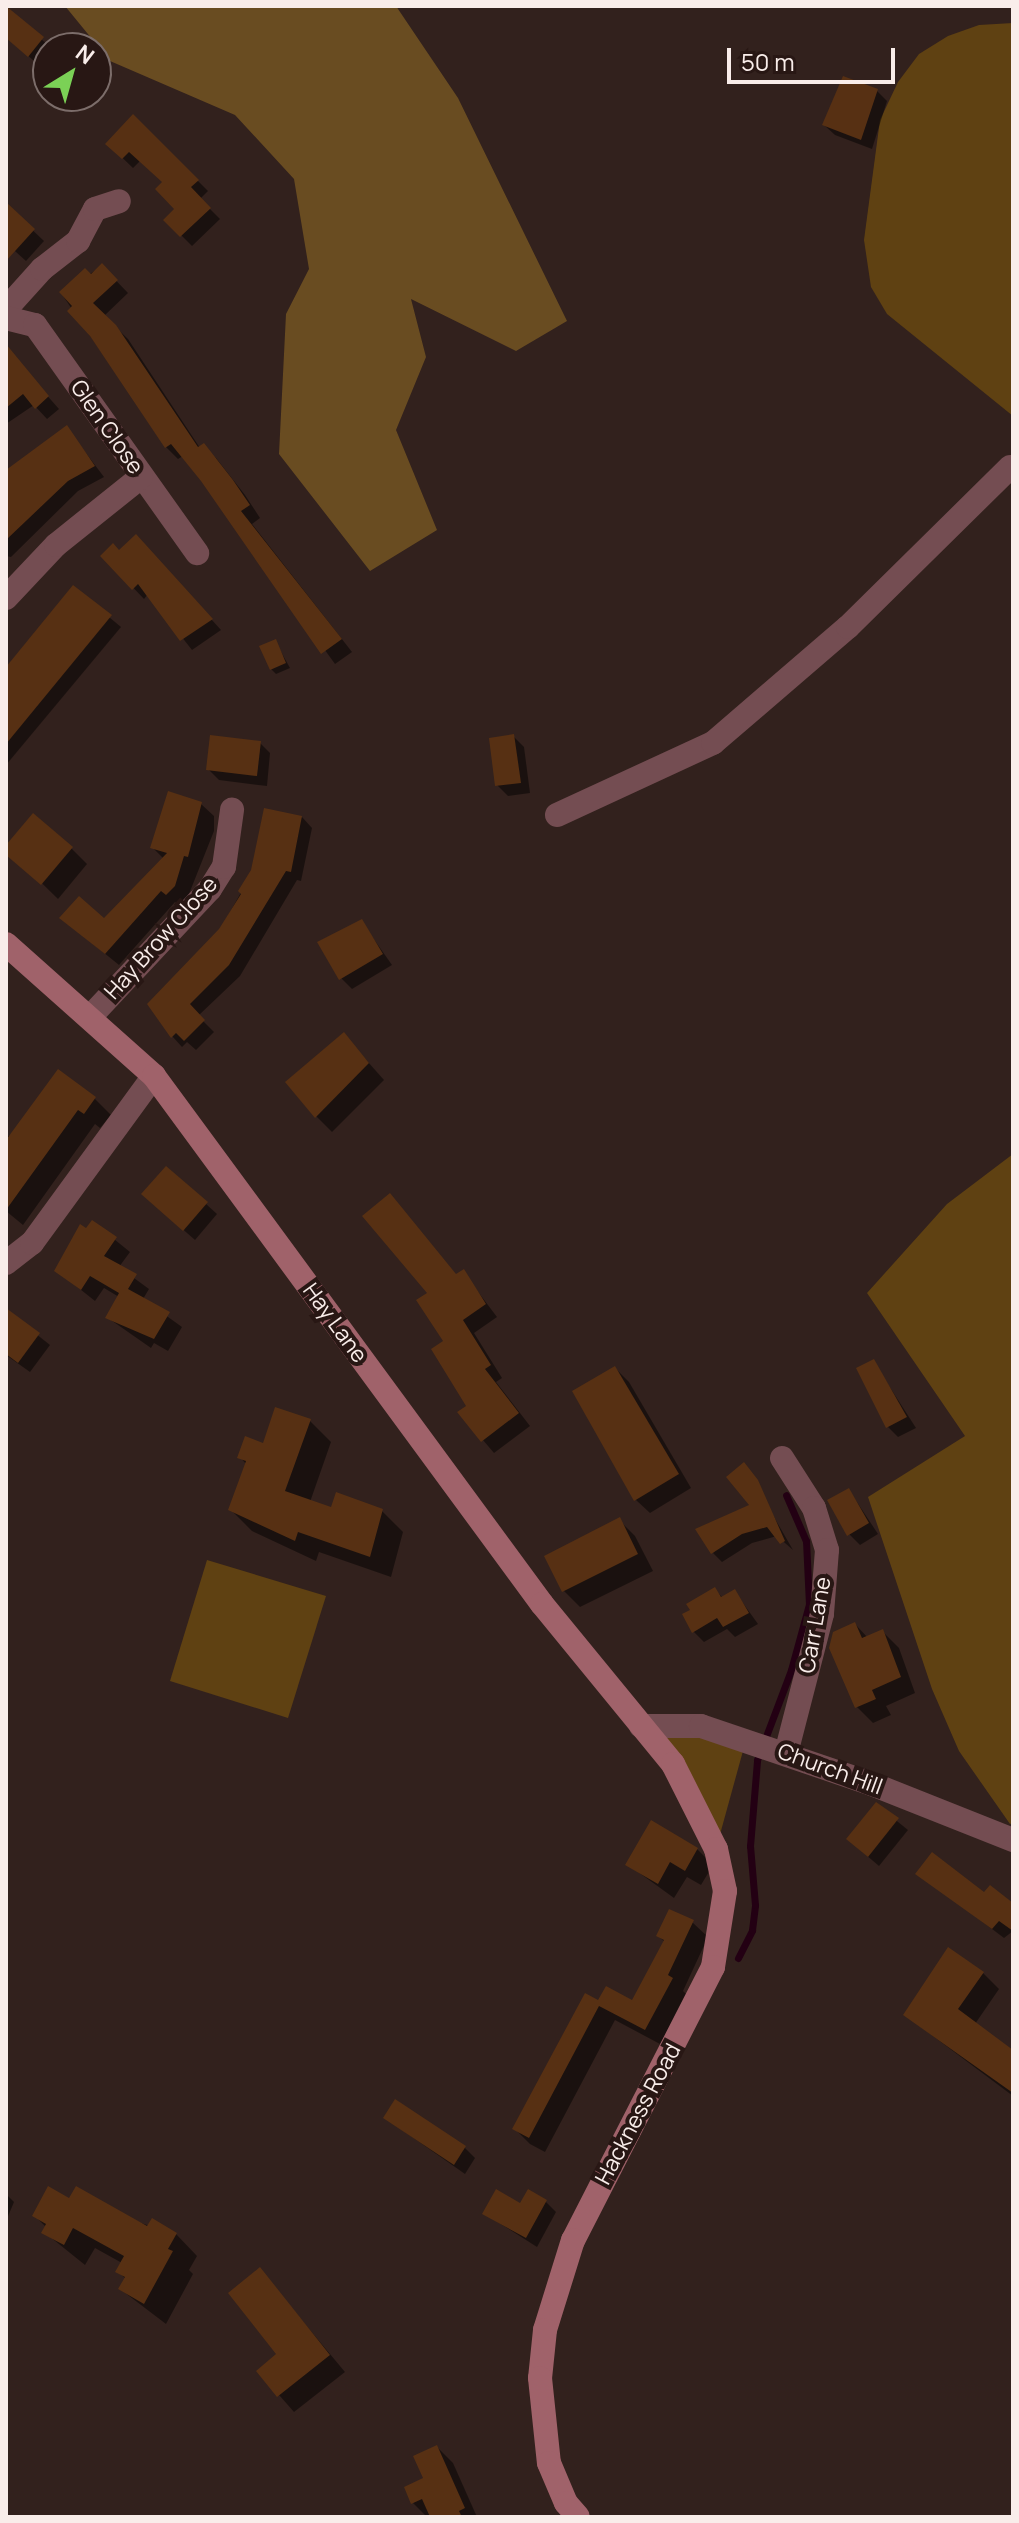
<!DOCTYPE html>
<style>
body{margin:0}
#map{position:relative;width:1019px;height:2523px;overflow:hidden;background:#32211d;font-family:Manrope,sans-serif}
div>[style]{position:absolute}
[style*='--x']{left:calc(var(--x)*1px);top:calc(var(--y)*1px);width:calc(var(--w)*1px);rotate:calc(var(--a)*1deg)}
.green>*{inset:0;background:#5f4112}
.forest>*{inset:0;background:#694c21}
.shadow>*{inset:0;background:#0007}
.stream>*{height:7px;margin:-3.5px;padding:0 3.5px;transform-origin:3.5px;border-radius:3.5px;background:#230013}
.building>*{inset:0;background:#573013}
.street>*{height:24px;margin:-12px;padding:0 12px;transform-origin:12px;border-radius:12px;background:#744d52}
.secondary>*{height:24px;margin:-12px;padding:0 12px;transform-origin:12px;border-radius:12px;background:#a0626a}
span{translate:-50% -50%;white-space:nowrap;text-align:center;line-height:1.15;-webkit-text-stroke:8px #281714;paint-order:stroke}
.street-label{font-size:22px;color:#f9edea}
.frame{position:absolute;inset:0;border:8px solid #f9edea;pointer-events:none}
.north{position:absolute;left:32px;top:32px;width:80px;height:80px;box-sizing:border-box;background:#281714;border:2px solid #7c6d6a;border-radius:50%;rotate:37deg;font-size:22px;font-weight:700;line-height:32px;text-align:center;color:#f9edea}
.north::after{content:'';display:block;margin:auto;width:28px;height:36px;background:#7bd156;clip-path:polygon(50% 0,100% 100%,50% 72%,0 100%)}
.scale{position:absolute;left:727px;top:48px;width:168px;height:36px;box-sizing:border-box;border:4px solid #f9edea;border-top:0;padding-left:10px;font-size:24px;line-height:28px;white-space:nowrap;color:#f9edea;-webkit-text-stroke:6px #281714;paint-order:stroke}
</style>
<div id="map">
<div class="green">
<i style="clip-path:polygon(1013px 23px,1013px 416px,887px 314px,871px 287px,864px 240px,880px 120px,898px 82px,919px 54px,948px 36px,979px 25px)"></i>
<i style="clip-path:polygon(1013px 1154px,1013px 1823px,1010px 1824px,959px 1751px,932px 1689px,868px 1497px,965px 1436px,867px 1293px,947px 1204px)"></i>
<i style="clip-path:polygon(207px 1560px,326px 1596px,288px 1718px,170px 1681px)"></i>
<i style="clip-path:polygon(641px 1726px,746px 1740px,716px 1849px)"></i>
</div>
<div class="forest">
<i style="clip-path:polygon(65px 6px,396px 6px,458px 98px,567px 321px,516px 351px,411px 299px,426px 357px,396px 430px,437px 530px,370px 571px,279px 454px,286px 314px,309px 269px,294px 179px,235px 115px,110px 61px)"></i>
</div>
<div class="shadow">
<i style="clip-path:polygon(6px 11px,52px 48px,40px 66px,6px 37px)"></i>
<i style="clip-path:polygon(877px 91px,887px 101px,872px 149px,835px 135px,824px 125px)"></i>
<i style="clip-path:polygon(133px 116px,208px 191px,200px 199px,220px 219px,192px 246px,166px 220px,177px 209px,165px 183px,140px 161px,133px 168px,108px 144px)"></i>
<i style="clip-path:polygon(6px 205px,44px 241px,26px 261px,6px 243px)"></i>
<i style="clip-path:polygon(102px 266px,128px 293px,104px 316px,128px 339px,200px 448px,216px 458px,245px 495px,260px 518px,252px 524px,352px 652px,335px 664px,202px 480px,183px 456px,178px 459px,166px 447px,61px 293px)"></i>
<i style="clip-path:polygon(6px 349px,59px 409px,47px 419px,34px 405px,6px 424px)"></i>
<i style="clip-path:polygon(67px 428px,104px 477px,78px 491px,11px 557px,6px 556px,6px 474px)"></i>
<i style="clip-path:polygon(146px 547px,221px 630px,192px 650px,148px 594px,144px 599px,103px 556px)"></i>
<i style="clip-path:polygon(74px 588px,121px 627px,6px 765px,6px 670px)"></i>
<i style="clip-path:polygon(275px 641px,290px 668px,276px 674px,271px 669px)"></i>
<i style="clip-path:polygon(514px 737px,524px 747px,530px 793px,508px 796px,497px 785px)"></i>
<i style="clip-path:polygon(260px 743px,270px 753px,267px 786px,219px 780px,209px 770px)"></i>
<i style="clip-path:polygon(201px 804px,214px 816px,214px 831px,187px 899px,180px 906px,175px 902px,119px 965px,61px 918px,104px 921px,164px 859px,153px 848px)"></i>
<i style="clip-path:polygon(302px 817px,312px 828px,301px 881px,297px 880px,240px 976px,198px 1016px,214px 1032px,196px 1050px,187px 1042px,182px 1047px,172px 1036px,220px 930px,253px 871px)"></i>
<i style="clip-path:polygon(6px 848px,71px 848px,87px 864px,58px 899px)"></i>
<i style="clip-path:polygon(361px 921px,392px 965px,352px 989px,341px 978px)"></i>
<i style="clip-path:polygon(344px 1035px,384px 1080px,332px 1132px,316px 1116px)"></i>
<i style="clip-path:polygon(95px 1099px,111px 1115px,100px 1128px,95px 1124px,23px 1225px,6px 1211px,6px 1137px)"></i>
<i style="clip-path:polygon(154px 1204px,206px 1204px,217px 1214px,195px 1240px)"></i>
<i style="clip-path:polygon(93px 1222px,130px 1252px,119px 1267px,149px 1289px,143px 1299px,182px 1327px,168px 1351px,154px 1343px,151px 1348px,108px 1318px,119px 1297px,104px 1288px,95px 1301px,56px 1270px)"></i>
<i style="clip-path:polygon(463px 1272px,497px 1317px,474px 1333px,502px 1378px,496px 1382px,530px 1426px,494px 1453px,460px 1413px,468px 1406px,446px 1342px,457px 1276px)"></i>
<i style="clip-path:polygon(6px 1310px,50px 1345px,30px 1372px,6px 1355px)"></i>
<i style="clip-path:polygon(873px 1361px,916px 1428px,898px 1437px,888px 1427px)"></i>
<i style="clip-path:polygon(615px 1368px,629px 1382px,691px 1488px,650px 1513px,636px 1500px)"></i>
<i style="clip-path:polygon(310px 1421px,331px 1442px,310px 1502px,332px 1510px,382px 1511px,403px 1532px,391px 1577px,319px 1552px,316px 1561px,252px 1531px,230px 1509px,246px 1464px,240px 1457px)"></i>
<i style="clip-path:polygon(744px 1465px,793px 1550px,777px 1536px,752px 1543px,722px 1562px,713px 1553px,753px 1506px)"></i>
<i style="clip-path:polygon(849px 1490px,878px 1534px,860px 1545px,849px 1534px)"></i>
<i style="clip-path:polygon(619px 1520px,635px 1536px,653px 1571px,580px 1607px,564px 1591px,547px 1557px)"></i>
<i style="clip-path:polygon(715px 1590px,723px 1598px,735px 1592px,758px 1624px,735px 1637px,727px 1629px,704px 1642px,693px 1631px)"></i>
<i style="clip-path:polygon(855px 1624px,868px 1638px,883px 1632px,899px 1648px,915px 1693px,886px 1706px,891px 1715px,873px 1723px,857px 1707px)"></i>
<i style="clip-path:polygon(877px 1805px,908px 1830px,879px 1866px,859px 1849px)"></i>
<i style="clip-path:polygon(697px 1849px,713px 1865px,701px 1885px,687px 1877px,674px 1898px,627px 1864px)"></i>
<i style="clip-path:polygon(918px 1873px,1013px 1903px,1013px 1931px,1004px 1938px)"></i>
<i style="clip-path:polygon(692px 1922px,708px 1937px,683px 1991px,687px 1995px,660px 2044px,615px 2020px,545px 2152px,530px 2144px,515px 2129px,599px 2003px,632px 2002px,665px 1942px,658px 1936px)"></i>
<i style="clip-path:polygon(983px 1973px,999px 1989px,975px 2024px,1013px 2052px,1013px 2096px,905px 2015px)"></i>
<i style="clip-path:polygon(385px 2118px,465px 2148px,475px 2158px,465px 2174px)"></i>
<i style="clip-path:polygon(6px 2194px,14px 2202px,6px 2221px)"></i>
<i style="clip-path:polygon(70px 2201px,176px 2234px,197px 2256px,189px 2270px,193px 2274px,166px 2324px,120px 2289px,126px 2279px,117px 2271px,122px 2263px,95px 2248px,85px 2265px,44px 2232px,46px 2227px,34px 2215px)"></i>
<i style="clip-path:polygon(546px 2202px,556px 2212px,537px 2247px,485px 2214px)"></i>
<i style="clip-path:polygon(260px 2270px,345px 2372px,294px 2412px,258px 2371px,279px 2354px)"></i>
<i style="clip-path:polygon(437px 2447px,453px 2463px,477px 2517px,427px 2517px,413px 2503px)"></i>
</div>
<div class="stream">
<i style="--x:738;--y:1958;--w:31;--a:-63"></i>
<i style="--x:752;--y:1930;--w:25;--a:-83"></i>
<i style="--x:755;--y:1905;--w:59;--a:-94.8"></i>
<i style="--x:750;--y:1846;--w:86;--a:-85.3"></i>
<i style="--x:757;--y:1760;--w:96;--a:-69.3"></i>
<i style="--x:791;--y:1670;--w:68;--a:-74.7"></i>
<i style="--x:809;--y:1604;--w:63;--a:-92.7"></i>
<i style="--x:806;--y:1541;--w:50;--a:-113.5"></i>
</div>
<div class="building">
<i style="clip-path:polygon(6px 6px,44px 37px,28px 57px,6px 38px)"></i>
<i style="clip-path:polygon(843px 76px,878px 89px,861px 140px,822px 125px)"></i>
<i style="clip-path:polygon(133px 114px,199px 180px,191px 187px,211px 208px,180px 237px,163px 220px,174px 209px,155px 189px,162px 182px,129px 152px,122px 159px,105px 144px)"></i>
<i style="clip-path:polygon(6px 202px,35px 229px,6px 261px)"></i>
<i style="clip-path:polygon(102px 263px,118px 280px,93px 303px,116px 325px,198px 447px,204px 443px,233px 480px,250px 505px,241px 511px,342px 639px,321px 654px,201px 481px,171px 444px,165px 448px,90px 336px,67px 311px,72px 306px,59px 292px,85px 268px,91px 274px)"></i>
<i style="clip-path:polygon(6px 344px,49px 396px,35px 409px,23px 394px,6px 408px)"></i>
<i style="clip-path:polygon(67px 425px,95px 466px,68px 481px,6px 540px,6px 470px)"></i>
<i style="clip-path:polygon(136px 534px,213px 619px,180px 641px,138px 584px,132px 590px,100px 556px,113px 543px,119px 550px)"></i>
<i style="clip-path:polygon(73px 585px,112px 615px,6px 744px,6px 667px)"></i>
<i style="clip-path:polygon(276px 639px,286px 663px,270px 670px,259px 646px)"></i>
<i style="clip-path:polygon(514px 734px,521px 783px,495px 786px,489px 738px)"></i>
<i style="clip-path:polygon(210px 735px,261px 741px,257px 776px,206px 770px)"></i>
<i style="clip-path:polygon(168px 791px,202px 802px,188px 857px,184px 856px,175px 886px,166px 895px,161px 891px,105px 954px,59px 918px,79px 896px,104px 918px,167px 853px,150px 848px)"></i>
<i style="clip-path:polygon(264px 808px,302px 816px,291px 872px,286px 871px,229px 965px,190px 1004px,205px 1020px,184px 1041px,176px 1033px,171px 1038px,147px 1004px,219px 929px,241px 894px,238px 891px,251px 870px)"></i>
<i style="clip-path:polygon(33px 813px,73px 847px,41px 885px,6px 855px,6px 845px)"></i>
<i style="clip-path:polygon(362px 919px,383px 954px,339px 980px,317px 942px)"></i>
<i style="clip-path:polygon(344px 1032px,369px 1063px,315px 1118px,285px 1082px)"></i>
<i style="clip-path:polygon(58px 1069px,96px 1097px,84px 1114px,78px 1110px,6px 1210px,6px 1140px)"></i>
<i style="clip-path:polygon(166px 1166px,208px 1202px,183px 1231px,141px 1194px)"></i>
<i style="clip-path:polygon(390px 1193px,456px 1274px,464px 1269px,486px 1304px,463px 1320px,491px 1365px,485px 1369px,519px 1413px,481px 1442px,457px 1412px,466px 1406px,431px 1349px,443px 1341px,416px 1300px,427px 1293px,362px 1216px)"></i>
<i style="clip-path:polygon(92px 1220px,117px 1237px,104px 1256px,137px 1274px,128px 1289px,170px 1312px,154px 1339px,105px 1318px,119px 1293px,90px 1276px,81px 1290px,54px 1271px,80px 1224px,86px 1228px)"></i>
<i style="clip-path:polygon(6px 1308px,40px 1333px,18px 1363px,6px 1354px)"></i>
<i style="clip-path:polygon(874px 1359px,907px 1417px,886px 1428px,856px 1368px)"></i>
<i style="clip-path:polygon(615px 1366px,679px 1474px,634px 1501px,572px 1391px)"></i>
<i style="clip-path:polygon(275px 1407px,311px 1419px,285px 1491px,331px 1507px,336px 1492px,383px 1509px,370px 1557px,298px 1532px,295px 1541px,228px 1510px,246px 1461px,237px 1458px,245px 1436px,263px 1443px)"></i>
<i style="clip-path:polygon(744px 1462px,758px 1480px,785px 1541px,780px 1544px,767px 1527px,742px 1534px,711px 1554px,695px 1529px,749px 1505px,726px 1477px)"></i>
<i style="clip-path:polygon(849px 1488px,869px 1523px,847px 1536px,827px 1500px)"></i>
<i style="clip-path:polygon(620px 1517px,638px 1554px,562px 1592px,544px 1556px)"></i>
<i style="clip-path:polygon(715px 1587px,721px 1597px,735px 1589px,749px 1613px,723px 1627px,717px 1618px,692px 1633px,682px 1614px,690px 1610px,686px 1604px)"></i>
<i style="clip-path:polygon(855px 1622px,862px 1638px,883px 1629px,901px 1677px,872px 1690px,876px 1699px,855px 1708px,829px 1648px,833px 1632px)"></i>
<i style="clip-path:polygon(876px 1802px,899px 1818px,868px 1857px,846px 1839px)"></i>
<i style="clip-path:polygon(651px 1820px,698px 1848px,685px 1871px,670px 1862px,658px 1884px,625px 1865px)"></i>
<i style="clip-path:polygon(932px 1852px,984px 1892px,990px 1885px,1013px 1903px,1013px 1931px,999px 1921px,992px 1929px,915px 1874px)"></i>
<i style="clip-path:polygon(669px 1909px,694px 1920px,668px 1975px,673px 1978px,645px 2030px,599px 2006px,529px 2138px,512px 2129px,585px 1993px,598px 2000px,606px 1986px,632px 2000px,664px 1940px,656px 1936px)"></i>
<i style="clip-path:polygon(948px 1947px,984px 1972px,958px 2009px,1013px 2050px,1013px 2093px,903px 2015px)"></i>
<i style="clip-path:polygon(395px 2099px,466px 2146px,454px 2165px,383px 2118px)"></i>
<i style="clip-path:polygon(48px 2186px,69px 2198px,76px 2186px,147px 2226px,152px 2218px,177px 2233px,168px 2249px,173px 2251px,144px 2304px,118px 2289px,125px 2277px,115px 2272px,124px 2256px,73px 2228px,64px 2245px,41px 2233px,46px 2224px,32px 2216px)"></i>
<i style="clip-path:polygon(496px 2189px,520px 2203px,528px 2189px,547px 2200px,526px 2238px,482px 2214px)"></i>
<i style="clip-path:polygon(260px 2267px,330px 2355px,277px 2397px,256px 2371px,276px 2354px,228px 2293px)"></i>
<i style="clip-path:polygon(437px 2445px,465px 2508px,459px 2511px,462px 2517px,430px 2517px,422px 2499px,411px 2504px,404px 2487px,423px 2478px,413px 2456px)"></i>
</div>
<div class="street">
<i style="--x:6;--y:309;--w:54;--a:-48"></i>
<i style="--x:42;--y:269;--w:46;--a:-37.9"></i>
<i style="--x:78;--y:241;--w:36;--a:-62"></i>
<i style="--x:95;--y:209;--w:25;--a:-18"></i>
<i style="--x:6;--y:318;--w:30;--a:14"></i>
<i style="--x:35;--y:325;--w:280;--a:54.6"></i>
<i style="--x:6;--y:598;--w:73;--a:-46.7"></i>
<i style="--x:56;--y:545;--w:109;--a:-38.7"></i>
<i style="--x:557;--y:815;--w:172;--a:-24.8"></i>
<i style="--x:713;--y:743;--w:178;--a:-40.7"></i>
<i style="--x:848;--y:627;--w:228;--a:-44.6"></i>
<i style="--x:91;--y:1016;--w:174;--a:-46.9"></i>
<i style="--x:210;--y:889;--w:26;--a:-58"></i>
<i style="--x:224;--y:867;--w:58;--a:-82"></i>
<i style="--x:6;--y:1263;--w:33;--a:-38"></i>
<i style="--x:32;--y:1243;--w:207;--a:-53.9"></i>
<i style="--x:782;--y:1458;--w:59;--a:57.4"></i>
<i style="--x:814;--y:1508;--w:44;--a:72.8"></i>
<i style="--x:827;--y:1550;--w:64;--a:94.5"></i>
<i style="--x:822;--y:1614;--w:144;--a:104.5"></i>
<i style="--x:641;--y:1726;--w:60;--a:0"></i>
<i style="--x:701;--y:1726;--w:181;--a:18.7"></i>
<i style="--x:872;--y:1784;--w:152;--a:21.7"></i>
</div>
<div class="secondary">
<i style="--x:6;--y:944;--w:198;--a:41.7"></i>
<i style="--x:154;--y:1076;--w:655;--a:53.69"></i>
<i style="--x:542;--y:1604;--w:207;--a:50.7"></i>
<i style="--x:673;--y:1764;--w:95;--a:63.2"></i>
<i style="--x:716;--y:1849;--w:43;--a:77.9"></i>
<i style="--x:725;--y:1891;--w:77;--a:99"></i>
<i style="--x:713;--y:1967;--w:307;--a:117.1"></i>
<i style="--x:573;--y:2240;--w:94;--a:107.3"></i>
<i style="--x:545;--y:2330;--w:48;--a:95.9"></i>
<i style="--x:540;--y:2378;--w:85;--a:84"></i>
<i style="--x:549;--y:2463;--w:43;--a:67"></i>
<i style="--x:566;--y:2503;--w:18;--a:49"></i>
</div>
<div class="street-label">
<span style="left:107px;top:427px;rotate:55deg">Glen Close</span>
<span style="left:161px;top:938px;rotate:-48deg">Hay Brow Close</span>
<span style="left:335px;top:1323px;rotate:54deg">Hay Lane</span>
<span style="left:815px;top:1625px;rotate:-80deg">Carr Lane</span>
<span style="left:830px;top:1769px;rotate:20deg">Church Hill</span>
<span style="left:638px;top:2114px;rotate:-62deg">Hackness Road</span>
</div>
<div class="frame"></div>
<div class="north">N</div>
<div class="scale">50 m</div>
</div>
